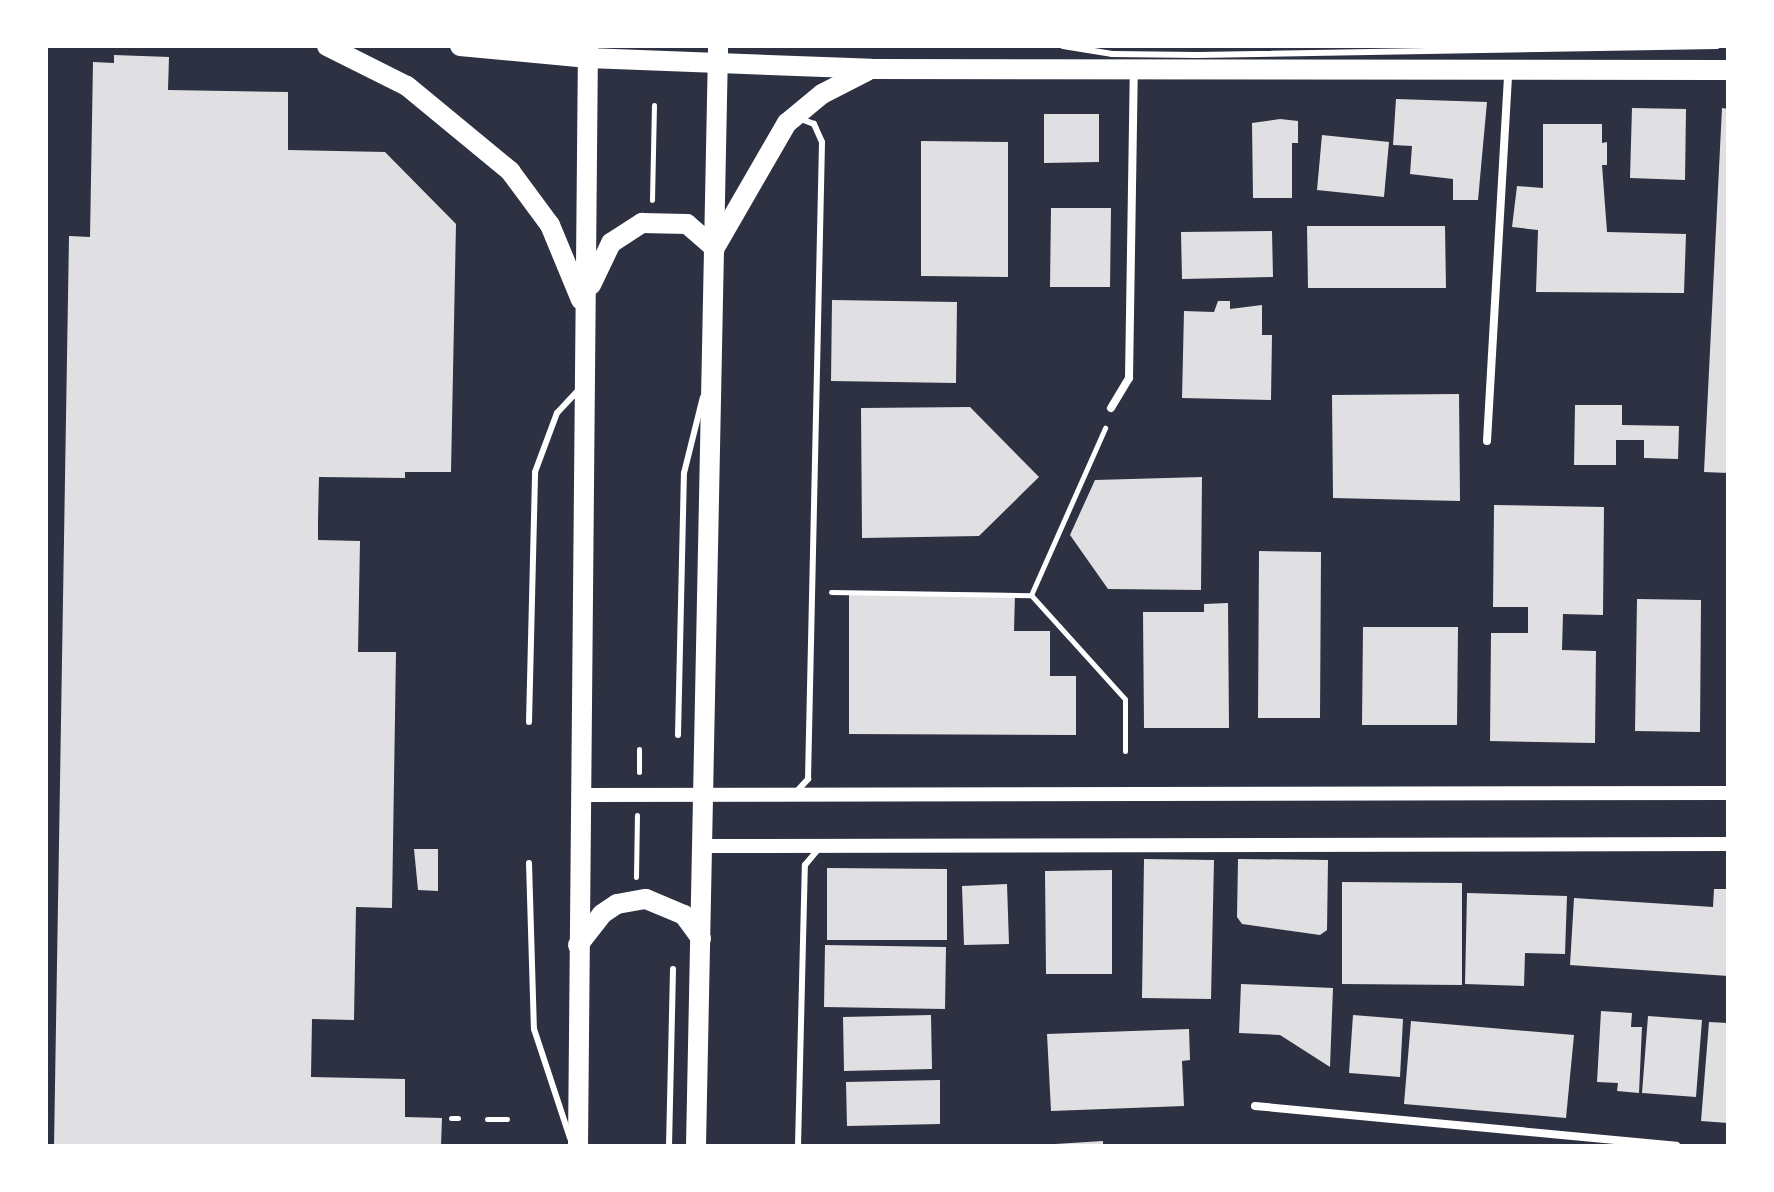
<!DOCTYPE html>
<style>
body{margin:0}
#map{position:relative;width:1774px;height:1192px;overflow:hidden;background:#2d3142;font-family:Raleway,sans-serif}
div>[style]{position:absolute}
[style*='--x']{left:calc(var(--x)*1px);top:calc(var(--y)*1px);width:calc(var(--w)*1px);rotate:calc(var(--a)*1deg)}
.building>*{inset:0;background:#e0e0e3}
.path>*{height:5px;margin:-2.5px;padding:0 2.5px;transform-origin:2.5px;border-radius:2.5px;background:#fff}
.service>*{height:6px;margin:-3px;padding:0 3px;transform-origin:3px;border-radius:3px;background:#fff}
.minor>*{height:8px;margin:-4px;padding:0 4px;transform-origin:4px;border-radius:4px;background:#fff}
.tertiary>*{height:14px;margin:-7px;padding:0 7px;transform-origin:7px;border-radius:7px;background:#fff}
.primary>*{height:20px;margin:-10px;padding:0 10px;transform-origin:10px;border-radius:10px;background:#fff}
span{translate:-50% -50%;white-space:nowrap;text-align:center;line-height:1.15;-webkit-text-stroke:7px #fff;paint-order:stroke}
.frame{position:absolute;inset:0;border:48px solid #fff;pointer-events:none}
</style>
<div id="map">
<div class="building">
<i style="clip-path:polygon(114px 55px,169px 57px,168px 90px,288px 92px,288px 150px,385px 152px,456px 224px,451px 472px,405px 472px,405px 478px,319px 477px,318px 520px,318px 540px,360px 541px,358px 652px,396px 652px,392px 908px,356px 907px,354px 1020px,312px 1019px,311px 1077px,405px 1079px,405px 1117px,442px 1118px,441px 1146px,54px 1146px,69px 236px,90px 237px,93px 62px,114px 63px)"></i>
<i style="clip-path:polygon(1396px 99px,1487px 102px,1478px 200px,1453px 200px,1453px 179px,1410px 174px,1412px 146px,1393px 145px)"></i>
<i style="clip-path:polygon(1632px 108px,1686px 109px,1685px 180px,1630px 178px)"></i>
<i style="clip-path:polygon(1722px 108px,1728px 109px,1728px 473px,1704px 472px)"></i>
<i style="clip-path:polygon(1044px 114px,1099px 114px,1099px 162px,1044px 163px)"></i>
<i style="clip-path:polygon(1280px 119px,1298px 121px,1298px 143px,1292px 143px,1292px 198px,1253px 198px,1252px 123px)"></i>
<i style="clip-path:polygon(1543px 124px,1602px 124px,1602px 143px,1607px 142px,1607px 165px,1602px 165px,1607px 232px,1686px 234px,1684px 293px,1536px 292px,1538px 230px,1512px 227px,1517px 186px,1543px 188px)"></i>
<i style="clip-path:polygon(1322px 135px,1389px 142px,1384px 197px,1317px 190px)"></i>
<i style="clip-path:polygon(921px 141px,1008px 142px,1008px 277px,921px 276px)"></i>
<i style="clip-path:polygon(1051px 208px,1111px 208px,1110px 287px,1050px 287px)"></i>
<i style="clip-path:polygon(1307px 226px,1445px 226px,1446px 288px,1308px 288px)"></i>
<i style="clip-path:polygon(1272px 231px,1273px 277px,1182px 279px,1181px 232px)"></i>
<i style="clip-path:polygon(832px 300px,957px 302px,956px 383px,831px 381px)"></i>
<i style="clip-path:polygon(1218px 301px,1230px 301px,1230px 309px,1262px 305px,1262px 335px,1272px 335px,1271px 400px,1182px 398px,1184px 311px,1214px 312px)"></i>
<i style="clip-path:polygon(1459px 394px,1460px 501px,1333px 498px,1332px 395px)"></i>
<i style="clip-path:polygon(1575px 405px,1622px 405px,1622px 425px,1679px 426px,1678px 459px,1644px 458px,1644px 440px,1616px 440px,1616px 465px,1574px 465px)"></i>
<i style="clip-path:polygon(970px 407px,1039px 477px,979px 536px,862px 538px,861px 408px)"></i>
<i style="clip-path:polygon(1202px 477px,1201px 590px,1108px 589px,1070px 535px,1095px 480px)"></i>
<i style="clip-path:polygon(1494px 505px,1604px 507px,1603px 615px,1563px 614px,1562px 650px,1596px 651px,1595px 743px,1490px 741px,1491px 633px,1528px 633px,1528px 607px,1493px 607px)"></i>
<i style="clip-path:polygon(1259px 551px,1321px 552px,1320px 718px,1258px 718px)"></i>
<i style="clip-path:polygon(849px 592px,1015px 593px,1014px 631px,1050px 631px,1050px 676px,1076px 676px,1076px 735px,849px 734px)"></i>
<i style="clip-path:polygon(1637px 599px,1701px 600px,1700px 732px,1635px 731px)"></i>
<i style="clip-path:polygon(1228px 603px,1229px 728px,1144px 728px,1143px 612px,1204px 612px,1204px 604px)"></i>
<i style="clip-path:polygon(1363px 627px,1458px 627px,1457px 725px,1362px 725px)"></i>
<i style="clip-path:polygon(414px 849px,438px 849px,438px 891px,418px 890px)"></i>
<i style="clip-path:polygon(1144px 859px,1214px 860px,1211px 999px,1142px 998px)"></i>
<i style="clip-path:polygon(1238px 859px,1328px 860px,1327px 930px,1320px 935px,1242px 924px,1237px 917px)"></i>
<i style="clip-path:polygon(827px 868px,947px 869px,947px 940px,827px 940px)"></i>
<i style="clip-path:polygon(1112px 870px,1112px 974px,1046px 974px,1045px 871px)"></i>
<i style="clip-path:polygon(1342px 882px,1462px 883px,1462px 985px,1342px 984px)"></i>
<i style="clip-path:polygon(1007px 884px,1009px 944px,964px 945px,962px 886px)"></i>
<i style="clip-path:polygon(1714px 889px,1728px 889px,1728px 976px,1570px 965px,1574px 898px,1713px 907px)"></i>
<i style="clip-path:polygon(1467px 893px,1567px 896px,1565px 954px,1525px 953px,1524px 986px,1465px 984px)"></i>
<i style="clip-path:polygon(825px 945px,946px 947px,945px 1009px,824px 1007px)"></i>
<i style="clip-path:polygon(1241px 984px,1333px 988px,1330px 1067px,1280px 1035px,1239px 1033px)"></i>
<i style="clip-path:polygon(1601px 1011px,1632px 1013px,1631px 1027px,1642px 1027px,1639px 1093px,1617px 1091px,1618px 1083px,1597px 1082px)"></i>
<i style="clip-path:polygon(931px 1015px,932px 1069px,844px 1071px,843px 1017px)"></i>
<i style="clip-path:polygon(1353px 1015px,1403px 1019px,1400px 1077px,1349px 1073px)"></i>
<i style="clip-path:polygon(1648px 1016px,1702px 1020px,1696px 1097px,1642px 1093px)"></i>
<i style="clip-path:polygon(1411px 1021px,1574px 1035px,1566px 1118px,1404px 1104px)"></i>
<i style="clip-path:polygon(1709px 1022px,1728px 1023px,1728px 1123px,1701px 1121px)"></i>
<i style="clip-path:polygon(1189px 1029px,1190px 1060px,1182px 1061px,1184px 1106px,1051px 1111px,1047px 1034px)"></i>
<i style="clip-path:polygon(940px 1080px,940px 1124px,847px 1126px,846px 1082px)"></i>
<i style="clip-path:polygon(1103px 1141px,1103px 1146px,1055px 1146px,1055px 1144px)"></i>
</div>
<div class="path">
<i style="--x:652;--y:200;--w:95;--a:-88.8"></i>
<i style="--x:831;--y:592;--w:200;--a:0.9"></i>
<i style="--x:1031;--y:595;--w:183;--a:-66.1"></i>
<i style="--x:1031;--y:595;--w:140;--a:47.9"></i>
<i style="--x:1125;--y:699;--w:52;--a:90"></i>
<i style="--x:639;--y:772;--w:23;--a:-90"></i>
<i style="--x:636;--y:877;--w:62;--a:-89.1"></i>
<i style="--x:451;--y:1118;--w:7;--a:0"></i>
<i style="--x:487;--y:1119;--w:20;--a:0"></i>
</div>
<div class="service">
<i style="--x:1063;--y:46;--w:50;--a:9.3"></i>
<i style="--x:1112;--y:54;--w:86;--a:0.7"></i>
<i style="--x:1198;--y:55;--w:519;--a:-0.99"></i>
<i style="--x:529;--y:722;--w:250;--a:-88.6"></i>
<i style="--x:535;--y:472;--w:63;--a:-69.6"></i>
<i style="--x:557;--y:413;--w:33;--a:-47"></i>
<i style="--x:678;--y:735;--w:262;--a:-88.7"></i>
<i style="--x:684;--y:473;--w:78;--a:-76"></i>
<i style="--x:796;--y:792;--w:18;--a:-47"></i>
<i style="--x:808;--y:779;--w:637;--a:-88.74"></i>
<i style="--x:822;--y:142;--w:20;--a:-114"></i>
<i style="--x:814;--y:124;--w:14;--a:-159"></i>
<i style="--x:529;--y:863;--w:166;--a:88.3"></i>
<i style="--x:534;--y:1029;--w:115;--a:71.7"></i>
<i style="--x:669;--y:1146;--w:177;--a:-88.7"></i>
<i style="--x:798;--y:1146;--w:281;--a:-88.6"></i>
<i style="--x:805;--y:865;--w:23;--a:-50"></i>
</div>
<div class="minor">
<i style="--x:1111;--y:408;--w:35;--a:-59"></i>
<i style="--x:1129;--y:378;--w:306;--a:-89.1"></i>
<i style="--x:1487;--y:441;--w:368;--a:-86.7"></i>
<i style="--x:1255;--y:1106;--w:423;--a:5.4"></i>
</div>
<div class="tertiary">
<i style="--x:580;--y:795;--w:1148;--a:-0.1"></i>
<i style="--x:702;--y:846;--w:1026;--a:-0.11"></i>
</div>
<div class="primary">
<i style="--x:327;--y:46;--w:89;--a:26.6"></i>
<i style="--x:407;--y:86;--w:134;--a:39.5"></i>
<i style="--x:510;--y:171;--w:67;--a:53.5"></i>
<i style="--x:550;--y:225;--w:81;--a:67.5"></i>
<i style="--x:460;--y:46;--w:129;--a:5.4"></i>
<i style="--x:588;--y:58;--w:283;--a:2.2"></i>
<i style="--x:871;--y:69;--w:857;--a:0.07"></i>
<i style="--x:717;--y:244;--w:140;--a:-60"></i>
<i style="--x:787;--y:123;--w:45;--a:-39.6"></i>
<i style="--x:822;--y:94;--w:51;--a:-27.1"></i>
<i style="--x:591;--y:285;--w:47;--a:-64.5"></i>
<i style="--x:611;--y:243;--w:37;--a:-33"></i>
<i style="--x:642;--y:223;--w:45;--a:1.3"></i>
<i style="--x:687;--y:224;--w:37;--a:41"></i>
<i style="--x:578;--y:945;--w:39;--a:-52"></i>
<i style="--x:602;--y:914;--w:18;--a:-34"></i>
<i style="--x:617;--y:904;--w:29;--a:-10"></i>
<i style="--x:646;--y:899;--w:41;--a:22.8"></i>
<i style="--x:684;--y:915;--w:29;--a:54"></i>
<i style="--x:578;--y:1146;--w:1100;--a:-89.48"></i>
<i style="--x:696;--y:1146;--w:1100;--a:-88.85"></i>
</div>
<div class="frame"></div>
</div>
